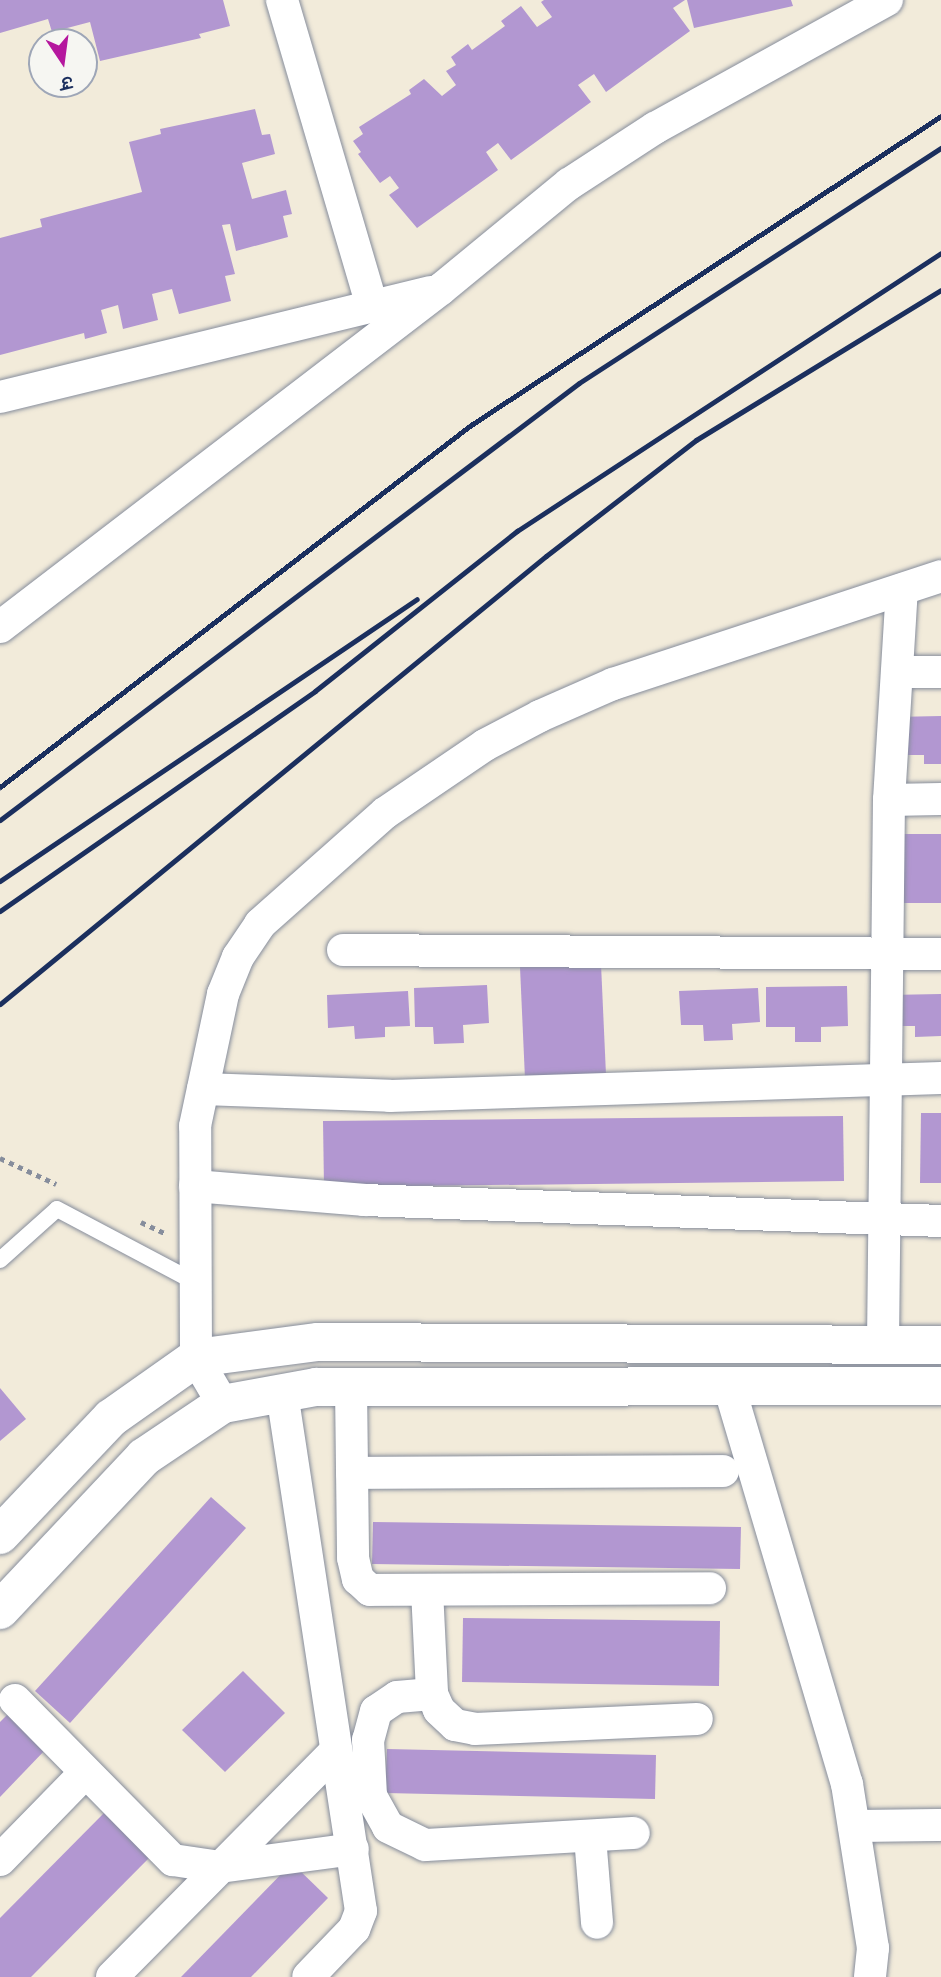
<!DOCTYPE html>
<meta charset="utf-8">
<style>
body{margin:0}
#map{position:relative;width:941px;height:1977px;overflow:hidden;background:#f2ebda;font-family:Kalam,"Playpen Sans Deva",sans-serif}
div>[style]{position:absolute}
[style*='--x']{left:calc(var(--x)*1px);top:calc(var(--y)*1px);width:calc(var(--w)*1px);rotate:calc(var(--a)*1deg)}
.building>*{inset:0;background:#b297d1}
.path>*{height:4.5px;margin-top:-2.25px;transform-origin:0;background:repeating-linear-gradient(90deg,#868d9c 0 5px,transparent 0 10px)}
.roads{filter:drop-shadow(0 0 2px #868d9c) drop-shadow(0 0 2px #868d9c)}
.service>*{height:16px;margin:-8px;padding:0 8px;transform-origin:8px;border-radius:8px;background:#fff}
.minor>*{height:32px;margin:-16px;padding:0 16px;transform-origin:16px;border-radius:16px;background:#fff}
.tertiary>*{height:38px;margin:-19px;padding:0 19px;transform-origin:19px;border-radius:19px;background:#fff}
.rail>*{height:5px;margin:-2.5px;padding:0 2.5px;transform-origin:2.5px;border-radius:2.5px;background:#1b2f5e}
span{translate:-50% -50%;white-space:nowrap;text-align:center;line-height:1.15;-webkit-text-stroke:5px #f6f6f2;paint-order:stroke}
.north{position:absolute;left:28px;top:28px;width:70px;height:70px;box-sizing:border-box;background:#f6f6f2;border:2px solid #9ea6b7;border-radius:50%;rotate:167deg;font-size:19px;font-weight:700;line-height:28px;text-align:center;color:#1b2f5e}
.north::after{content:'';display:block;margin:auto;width:24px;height:32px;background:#b5179e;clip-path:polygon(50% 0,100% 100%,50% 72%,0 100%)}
</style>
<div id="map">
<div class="building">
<i style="clip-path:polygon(0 0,223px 0,230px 26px,199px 34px,201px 38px,100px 61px,90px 22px,52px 32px,48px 19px,0 33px)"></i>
<i style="clip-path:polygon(544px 0,685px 0,673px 8px,690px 31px,606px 92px,594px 74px,578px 85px,591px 102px,511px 160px,498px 143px,486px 152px,498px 170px,417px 228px,389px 195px,399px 188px,390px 176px,380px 183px,358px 154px,361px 152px,353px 141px,363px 134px,359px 127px,411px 94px,409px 90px,424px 79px,442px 96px,456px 85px,446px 71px,456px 65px,451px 57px,468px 44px,472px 50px,505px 26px,501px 21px,521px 6px,537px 27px,552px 17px,541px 2px)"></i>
<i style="clip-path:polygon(687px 0,791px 0,793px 6px,694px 28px)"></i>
<i style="clip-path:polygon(255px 109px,262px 135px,270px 134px,275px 154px,242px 163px,252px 199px,286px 190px,292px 214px,283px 216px,288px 237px,236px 251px,230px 224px,222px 225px,235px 274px,225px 276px,231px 301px,179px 314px,172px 289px,152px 294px,158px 320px,123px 329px,118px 305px,101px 310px,107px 333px,85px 339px,84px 333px,0 355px,0 238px,42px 227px,40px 219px,142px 192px,129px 142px,161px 134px,160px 129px)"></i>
<i style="clip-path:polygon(941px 716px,941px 764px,924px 764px,924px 755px,894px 755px,894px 717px)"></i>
<i style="clip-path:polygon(895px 834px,941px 834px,941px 903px,895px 903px)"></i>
<i style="clip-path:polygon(601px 964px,606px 1075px,525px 1079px,520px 967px)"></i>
<i style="clip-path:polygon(487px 985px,489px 1023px,463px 1025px,464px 1043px,434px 1044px,433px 1027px,415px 1027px,414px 988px)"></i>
<i style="clip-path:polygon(847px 986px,848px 1026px,821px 1027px,821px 1042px,795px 1042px,795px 1027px,766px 1027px,766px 987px)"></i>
<i style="clip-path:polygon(758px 988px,760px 1022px,732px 1024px,733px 1040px,704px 1041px,703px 1025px,681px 1025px,679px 991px)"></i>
<i style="clip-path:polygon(408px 991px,410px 1026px,385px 1027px,385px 1037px,355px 1039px,354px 1026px,328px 1028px,327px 995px)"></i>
<i style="clip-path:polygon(941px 994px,941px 1036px,915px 1037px,915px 1026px,888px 1026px,888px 995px)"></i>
<i style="clip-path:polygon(921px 1113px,941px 1113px,941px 1183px,920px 1183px)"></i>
<i style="clip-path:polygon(843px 1116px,844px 1181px,324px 1187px,323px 1121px)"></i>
<i style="clip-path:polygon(0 1388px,26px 1419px,0 1441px)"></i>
<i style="clip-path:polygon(211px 1497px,246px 1528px,70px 1723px,35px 1691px)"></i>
<i style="clip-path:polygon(373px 1522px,741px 1527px,740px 1569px,372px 1564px)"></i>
<i style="clip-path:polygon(463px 1618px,720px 1621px,719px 1686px,462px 1682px)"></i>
<i style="clip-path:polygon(243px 1671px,285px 1713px,225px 1772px,182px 1730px)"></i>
<i style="clip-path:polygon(9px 1713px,47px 1748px,0 1797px,0 1722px)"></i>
<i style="clip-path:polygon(387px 1749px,656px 1755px,655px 1799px,385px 1793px)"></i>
<i style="clip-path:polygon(105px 1812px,150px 1857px,31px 1977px,0 1977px,0 1918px)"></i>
<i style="clip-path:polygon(292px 1863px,328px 1898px,251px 1977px,181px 1977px)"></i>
</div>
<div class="path">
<i style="--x:0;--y:1158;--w:62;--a:24.9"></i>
<i style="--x:141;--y:1222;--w:26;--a:25"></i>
</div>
<div class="roads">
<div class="service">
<i style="--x:0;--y:1260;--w:76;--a:-41.8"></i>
<i style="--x:57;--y:1209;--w:154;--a:27.9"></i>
</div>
<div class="minor">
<i style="--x:282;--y:0;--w:319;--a:73.6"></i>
<i style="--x:0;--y:397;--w:443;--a:-13.7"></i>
<i style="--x:0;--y:627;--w:556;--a:-37.47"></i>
<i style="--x:441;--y:289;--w:166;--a:-39.4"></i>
<i style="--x:569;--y:184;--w:103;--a:-33.1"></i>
<i style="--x:655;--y:128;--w:265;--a:-28.9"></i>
<i style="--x:897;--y:672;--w:44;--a:0"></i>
<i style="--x:889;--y:800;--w:52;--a:-1.1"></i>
<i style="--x:343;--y:950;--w:598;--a:0.38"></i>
<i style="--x:203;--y:1089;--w:187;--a:2.1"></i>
<i style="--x:390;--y:1096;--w:551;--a:-1.87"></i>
<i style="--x:195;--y:1186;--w:170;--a:4.7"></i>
<i style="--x:364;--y:1200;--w:577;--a:2.08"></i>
<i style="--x:883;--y:1344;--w:544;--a:-89.37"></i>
<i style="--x:889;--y:800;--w:211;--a:-86.5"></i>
<i style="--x:729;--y:1386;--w:415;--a:73.5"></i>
<i style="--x:847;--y:1784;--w:166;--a:81"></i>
<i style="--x:873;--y:1948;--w:29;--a:96"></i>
<i style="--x:351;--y:1387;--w:171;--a:89.3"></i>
<i style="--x:353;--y:1558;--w:22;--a:77"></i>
<i style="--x:358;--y:1579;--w:16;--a:43"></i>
<i style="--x:370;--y:1590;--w:340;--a:-0.3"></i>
<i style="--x:282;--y:1393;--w:524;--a:81.33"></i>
<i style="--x:361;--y:1911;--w:19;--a:111"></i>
<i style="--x:354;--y:1929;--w:66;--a:133.8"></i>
<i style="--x:223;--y:1404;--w:53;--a:-120.4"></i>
<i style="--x:196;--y:1358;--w:232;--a:-90.2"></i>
<i style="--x:195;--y:1126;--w:135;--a:-78"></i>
<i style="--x:223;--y:994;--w:40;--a:-68"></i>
<i style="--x:238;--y:957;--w:40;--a:-56"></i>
<i style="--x:260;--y:924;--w:167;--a:-41.6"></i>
<i style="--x:385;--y:813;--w:121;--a:-34.2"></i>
<i style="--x:485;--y:745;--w:62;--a:-27.8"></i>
<i style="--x:540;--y:716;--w:80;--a:-23.7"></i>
<i style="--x:613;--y:684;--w:345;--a:-18.2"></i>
<i style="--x:352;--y:1473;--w:371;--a:-0.3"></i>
<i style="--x:427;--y:1590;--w:104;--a:87.2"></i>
<i style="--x:432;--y:1694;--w:17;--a:66"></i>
<i style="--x:439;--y:1710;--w:22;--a:43"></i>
<i style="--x:455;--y:1725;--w:20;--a:11"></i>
<i style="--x:475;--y:1729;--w:222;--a:-2.6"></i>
<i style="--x:432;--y:1694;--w:35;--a:175"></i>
<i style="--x:397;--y:1697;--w:25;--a:146"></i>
<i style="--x:376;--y:1711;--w:30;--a:105"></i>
<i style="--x:368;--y:1740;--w:56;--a:86.9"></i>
<i style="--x:371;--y:1796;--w:35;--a:61"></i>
<i style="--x:388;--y:1827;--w:41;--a:25.9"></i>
<i style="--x:425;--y:1845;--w:209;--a:-3.3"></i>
<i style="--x:15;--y:1700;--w:225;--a:45.4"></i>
<i style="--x:173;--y:1860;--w:48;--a:8.5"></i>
<i style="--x:220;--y:1867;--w:134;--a:-7.7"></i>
<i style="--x:854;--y:1826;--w:87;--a:-0.7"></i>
<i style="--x:590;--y:1837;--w:86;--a:85.3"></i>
<i style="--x:0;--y:1860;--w:122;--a:-45.7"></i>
<i style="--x:112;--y:1977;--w:318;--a:-45.3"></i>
</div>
<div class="tertiary">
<i style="--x:0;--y:1535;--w:161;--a:-46.5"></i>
<i style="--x:111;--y:1418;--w:104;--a:-35.2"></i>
<i style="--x:196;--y:1358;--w:123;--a:-7.5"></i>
<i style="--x:318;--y:1342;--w:623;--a:0.28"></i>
<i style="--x:0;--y:1610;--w:210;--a:-46.7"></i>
<i style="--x:144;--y:1457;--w:95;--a:-33.9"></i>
<i style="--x:223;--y:1404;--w:95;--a:-10.4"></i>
<i style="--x:316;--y:1387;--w:625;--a:-0.09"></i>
</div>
</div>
<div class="rail">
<i style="--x:0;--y:787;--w:594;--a:-37.55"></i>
<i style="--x:471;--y:425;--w:562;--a:-33.32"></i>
<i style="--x:0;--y:820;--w:725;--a:-37.04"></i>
<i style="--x:579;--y:383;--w:432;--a:-33"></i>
<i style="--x:0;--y:881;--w:503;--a:-34.07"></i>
<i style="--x:0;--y:911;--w:384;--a:-34.9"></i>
<i style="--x:315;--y:691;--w:258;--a:-38.4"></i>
<i style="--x:517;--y:531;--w:507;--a:-33.25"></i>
<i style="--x:0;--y:1004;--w:706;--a:-39.37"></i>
<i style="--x:546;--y:556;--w:190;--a:-37.7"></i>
<i style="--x:696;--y:440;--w:287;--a:-31.5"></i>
</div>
<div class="north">उ</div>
</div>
